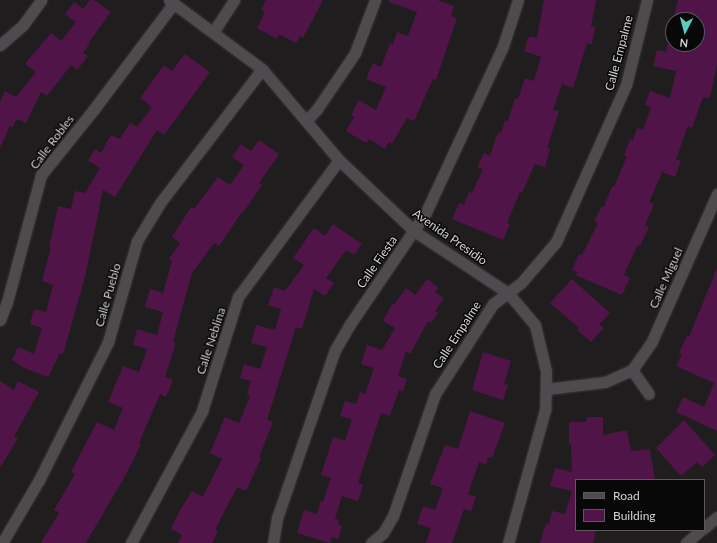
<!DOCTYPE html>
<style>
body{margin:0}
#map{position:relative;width:717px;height:543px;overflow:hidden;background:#201d1f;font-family:Lato,sans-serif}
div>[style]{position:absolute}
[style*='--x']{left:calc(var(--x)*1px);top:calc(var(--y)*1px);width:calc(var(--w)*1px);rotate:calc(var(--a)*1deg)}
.building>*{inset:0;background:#511449}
.roads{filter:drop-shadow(0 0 1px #3b383a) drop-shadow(0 0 1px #3b383a)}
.minor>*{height:11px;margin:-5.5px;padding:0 5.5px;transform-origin:5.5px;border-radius:5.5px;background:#4e4a4d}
.tertiary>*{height:11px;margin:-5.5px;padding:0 5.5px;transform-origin:5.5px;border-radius:5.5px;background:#4e4a4d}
span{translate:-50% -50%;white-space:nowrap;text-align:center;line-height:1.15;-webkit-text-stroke:3px #090808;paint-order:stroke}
.street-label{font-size:12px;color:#d6d3d5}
.legend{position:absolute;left:575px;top:479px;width:130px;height:52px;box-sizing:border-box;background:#090808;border:1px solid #5b595a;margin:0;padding:5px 7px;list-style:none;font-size:12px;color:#d6d3d5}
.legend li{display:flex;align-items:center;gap:8px;height:20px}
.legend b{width:20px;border:1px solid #5b595a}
.north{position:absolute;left:665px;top:12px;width:40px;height:40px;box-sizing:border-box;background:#090808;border:1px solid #5b595a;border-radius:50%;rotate:186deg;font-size:11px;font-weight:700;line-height:16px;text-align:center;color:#d6d3d5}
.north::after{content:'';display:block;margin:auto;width:14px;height:18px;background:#59cebe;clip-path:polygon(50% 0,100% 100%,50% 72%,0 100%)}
</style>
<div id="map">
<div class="building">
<i style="clip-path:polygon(90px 0,94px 0,111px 12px,89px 42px,90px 43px,83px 53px,88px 56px,77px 70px,71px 65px,47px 96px,41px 92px,26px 123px,17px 119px,12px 128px,10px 126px,0 148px,0 102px,5px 91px,16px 97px,36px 72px,25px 64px,51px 33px,61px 41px,76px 22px,65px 14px,74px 2px,83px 9px)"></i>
<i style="clip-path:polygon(266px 0,323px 0,303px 38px,300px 36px,296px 43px,279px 34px,277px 39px,257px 28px,265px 12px,261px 10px)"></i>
<i style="clip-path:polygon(389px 0,437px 0,454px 6px,451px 16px,457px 18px,436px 80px,433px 79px,414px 121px,407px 118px,392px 144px,389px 142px,385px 149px,369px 139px,366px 143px,346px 131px,354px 117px,351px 115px,359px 100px,376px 110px,386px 87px,366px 79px,373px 63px,381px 67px,390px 43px,393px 44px,397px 32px,408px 36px,417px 12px,389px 2px)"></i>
<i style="clip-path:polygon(544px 0,596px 0,591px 26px,595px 27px,592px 44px,587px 43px,573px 88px,562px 84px,553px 110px,559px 111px,547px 148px,550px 149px,545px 167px,535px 164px,522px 193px,520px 192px,507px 223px,510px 224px,503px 240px,452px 219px,459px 203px,464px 205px,469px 192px,472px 193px,483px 169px,477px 167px,484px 153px,490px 156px,498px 132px,501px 133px,505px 121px,508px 121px,515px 98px,518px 99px,525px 78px,534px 81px,541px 57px,524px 51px,529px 36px,537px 38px)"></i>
<i style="clip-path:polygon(678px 0,717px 0,717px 64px,710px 98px,703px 97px,692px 128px,688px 126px,676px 159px,681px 161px,675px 177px,662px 172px,649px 202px,654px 204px,645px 225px,649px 227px,640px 246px,638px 244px,624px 275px,630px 278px,622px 295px,575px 275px,578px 272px,572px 270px,579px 254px,582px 255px,598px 223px,594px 221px,602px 206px,604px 207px,612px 186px,614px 187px,627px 156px,624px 155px,630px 139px,633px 140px,637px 128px,643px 130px,651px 107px,645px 105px,650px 91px,670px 98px,676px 71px,653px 66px,657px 50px,666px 52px,668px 44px,697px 44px,697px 20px,673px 20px)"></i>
<i style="clip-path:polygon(185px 54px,210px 72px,164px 135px,157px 130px,115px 197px,103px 190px,85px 277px,63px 354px,60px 353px,48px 377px,24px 368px,12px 360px,18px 347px,34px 354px,42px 328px,30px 324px,34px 309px,46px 312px,53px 285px,42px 281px,51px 247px,49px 247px,58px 206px,71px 209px,75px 191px,85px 193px,100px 168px,88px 161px,95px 149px,101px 153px,111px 135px,120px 139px,130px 123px,137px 127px,152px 107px,140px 98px,164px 65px,172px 71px)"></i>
<i style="clip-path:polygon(259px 140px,279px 154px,259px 183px,262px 185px,243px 213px,242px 212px,219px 246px,214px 243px,192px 273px,173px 342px,176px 343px,165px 377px,173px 380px,166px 397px,160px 394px,139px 443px,141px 444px,125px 476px,86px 543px,41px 543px,59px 513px,54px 510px,75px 474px,71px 472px,97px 422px,114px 430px,123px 408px,108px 402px,115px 385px,123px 366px,139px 372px,147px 349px,133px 345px,137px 329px,157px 335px,163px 312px,145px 307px,150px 289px,163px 293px,172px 261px,169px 259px,180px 243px,172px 237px,191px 207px,194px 209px,218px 177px,230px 185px,244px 165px,232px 157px,241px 144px,251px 151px)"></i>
<i style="clip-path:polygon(333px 224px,362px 244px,354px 255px,346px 250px,326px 278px,334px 283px,325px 296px,314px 289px,302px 329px,296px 327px,267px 420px,273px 422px,259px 457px,261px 458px,246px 491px,237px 487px,215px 530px,218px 532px,212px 543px,178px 543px,182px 535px,171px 529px,179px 512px,192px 491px,203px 497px,222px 459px,210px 453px,225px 417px,239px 423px,250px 396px,247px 395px,251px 381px,240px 378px,244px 364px,260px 369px,267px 347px,251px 343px,256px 325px,275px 330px,281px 309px,268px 305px,274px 287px,285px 291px,304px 265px,293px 258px,314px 228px,325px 236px)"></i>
<i style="clip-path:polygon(717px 268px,717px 431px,676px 412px,683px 397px,704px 407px,714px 383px,676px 366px,682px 354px,679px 353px,687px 336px,689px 337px)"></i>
<i style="clip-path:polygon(427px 279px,438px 287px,435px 292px,444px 298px,435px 311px,438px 313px,431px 323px,428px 321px,410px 354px,406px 351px,398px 376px,407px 379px,403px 392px,399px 390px,390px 416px,381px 413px,358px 483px,363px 485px,358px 501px,342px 496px,335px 519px,339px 520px,338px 525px,342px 526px,338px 539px,332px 537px,330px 543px,297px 533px,304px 510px,317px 514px,321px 501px,323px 502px,331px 478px,321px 475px,333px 437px,345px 441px,352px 419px,340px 416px,345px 401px,356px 404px,360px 392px,365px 394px,374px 368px,361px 364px,367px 345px,382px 350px,395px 328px,383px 321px,392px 304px,394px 305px,406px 288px,415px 295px)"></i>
<i style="clip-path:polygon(572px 279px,610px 313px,599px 325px,604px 328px,591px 342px,577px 330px,579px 328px,550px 303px)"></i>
<i style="clip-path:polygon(483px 352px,511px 361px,504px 384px,508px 385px,503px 400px,472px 390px)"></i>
<i style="clip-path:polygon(0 381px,14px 390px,18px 381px,39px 392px,14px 436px,18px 438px,0 468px)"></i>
<i style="clip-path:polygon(470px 411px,505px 423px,492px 458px,488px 457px,486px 465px,479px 462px,468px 494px,476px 497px,471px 511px,464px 509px,452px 543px,426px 543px,431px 528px,417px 524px,423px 506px,435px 510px,443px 488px,430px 484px,445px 445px,458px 449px)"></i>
<i style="clip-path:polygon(587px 417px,603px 417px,603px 435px,627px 430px,631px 451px,650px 449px,655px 480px,576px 480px,576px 530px,596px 530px,593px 543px,540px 543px,546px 523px,549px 524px,552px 511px,565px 514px,572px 491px,550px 486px,555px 468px,572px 472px,571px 444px,569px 444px,569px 422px,586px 422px)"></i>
<i style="clip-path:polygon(684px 420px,715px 455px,702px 467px,697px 462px,681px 476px,656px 448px)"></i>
</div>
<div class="roads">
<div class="minor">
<i style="--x:214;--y:31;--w:37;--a:-57"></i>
<i style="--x:0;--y:45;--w:30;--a:-41"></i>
<i style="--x:23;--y:25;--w:31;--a:-54"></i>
<i style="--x:306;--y:121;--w:16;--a:-47"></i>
<i style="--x:317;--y:109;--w:68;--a:-55.8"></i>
<i style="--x:355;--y:53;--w:57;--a:-69.3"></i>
<i style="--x:0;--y:320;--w:19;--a:-69"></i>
<i style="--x:7;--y:302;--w:131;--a:-75"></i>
<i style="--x:41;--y:175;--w:85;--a:-51.2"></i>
<i style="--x:94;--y:109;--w:133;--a:-53"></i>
<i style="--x:632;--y:370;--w:29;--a:55"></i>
<i style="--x:704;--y:528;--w:17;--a:-40"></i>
<i style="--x:2;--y:543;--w:73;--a:-59.6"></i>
<i style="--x:39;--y:480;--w:154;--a:-63.4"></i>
<i style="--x:108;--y:342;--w:105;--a:-74"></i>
<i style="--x:137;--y:241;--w:44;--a:-58.8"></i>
<i style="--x:160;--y:203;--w:168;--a:-52.7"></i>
<i style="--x:131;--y:543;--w:150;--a:-61.7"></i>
<i style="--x:202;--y:411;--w:120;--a:-72.5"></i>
<i style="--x:238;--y:297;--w:170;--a:-53.6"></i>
<i style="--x:273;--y:543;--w:25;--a:-81"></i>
<i style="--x:277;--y:518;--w:178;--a:-71"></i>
<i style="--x:335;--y:350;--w:30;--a:-60"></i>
<i style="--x:350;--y:324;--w:135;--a:-55.8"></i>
<i style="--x:426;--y:212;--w:183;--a:-65.1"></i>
<i style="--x:503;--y:46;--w:48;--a:-71.9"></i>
<i style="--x:371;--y:543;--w:16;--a:-40"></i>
<i style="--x:383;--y:533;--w:20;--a:-60"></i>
<i style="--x:393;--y:516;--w:129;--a:-71"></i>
<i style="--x:435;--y:394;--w:107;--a:-57.2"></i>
<i style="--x:493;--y:304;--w:35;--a:-37"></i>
<i style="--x:521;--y:283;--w:54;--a:-49.5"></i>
<i style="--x:556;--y:242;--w:172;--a:-66"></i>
<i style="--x:626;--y:85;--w:88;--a:-76.1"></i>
<i style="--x:686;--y:543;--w:20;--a:-41"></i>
</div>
<div class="tertiary">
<i style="--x:169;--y:0;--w:116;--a:36.6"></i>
<i style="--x:262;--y:69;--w:119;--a:49.8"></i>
<i style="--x:339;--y:160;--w:103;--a:43.4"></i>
<i style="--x:414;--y:231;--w:113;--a:33.4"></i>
<i style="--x:508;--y:293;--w:42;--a:49.8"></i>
<i style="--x:535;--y:325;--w:47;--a:76.6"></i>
<i style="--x:546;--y:371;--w:39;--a:91"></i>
<i style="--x:545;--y:410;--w:138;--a:105.5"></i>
<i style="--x:546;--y:389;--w:59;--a:-6.8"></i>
<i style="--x:605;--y:382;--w:30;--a:-24"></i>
<i style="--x:632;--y:370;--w:35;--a:-55"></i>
<i style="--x:652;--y:341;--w:161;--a:-66.1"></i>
</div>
</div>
<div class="street-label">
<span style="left:619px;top:53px;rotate:-75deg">Calle Empalme</span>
<span style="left:52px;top:142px;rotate:-53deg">Calle Robles</span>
<span style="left:450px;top:237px;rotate:35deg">Avenida Presidio</span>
<span style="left:377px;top:262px;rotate:-55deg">Calle Fiesta</span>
<span style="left:666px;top:278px;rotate:-66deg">Calle Miguel</span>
<span style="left:108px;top:295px;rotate:-74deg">Calle Pueblo</span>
<span style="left:457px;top:335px;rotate:-57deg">Calle Empalme</span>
<span style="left:211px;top:341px;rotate:-72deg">Calle Neblina</span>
</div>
<ul class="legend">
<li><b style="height:5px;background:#4e4a4d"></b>Road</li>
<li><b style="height:11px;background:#511449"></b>Building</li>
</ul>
<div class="north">N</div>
</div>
